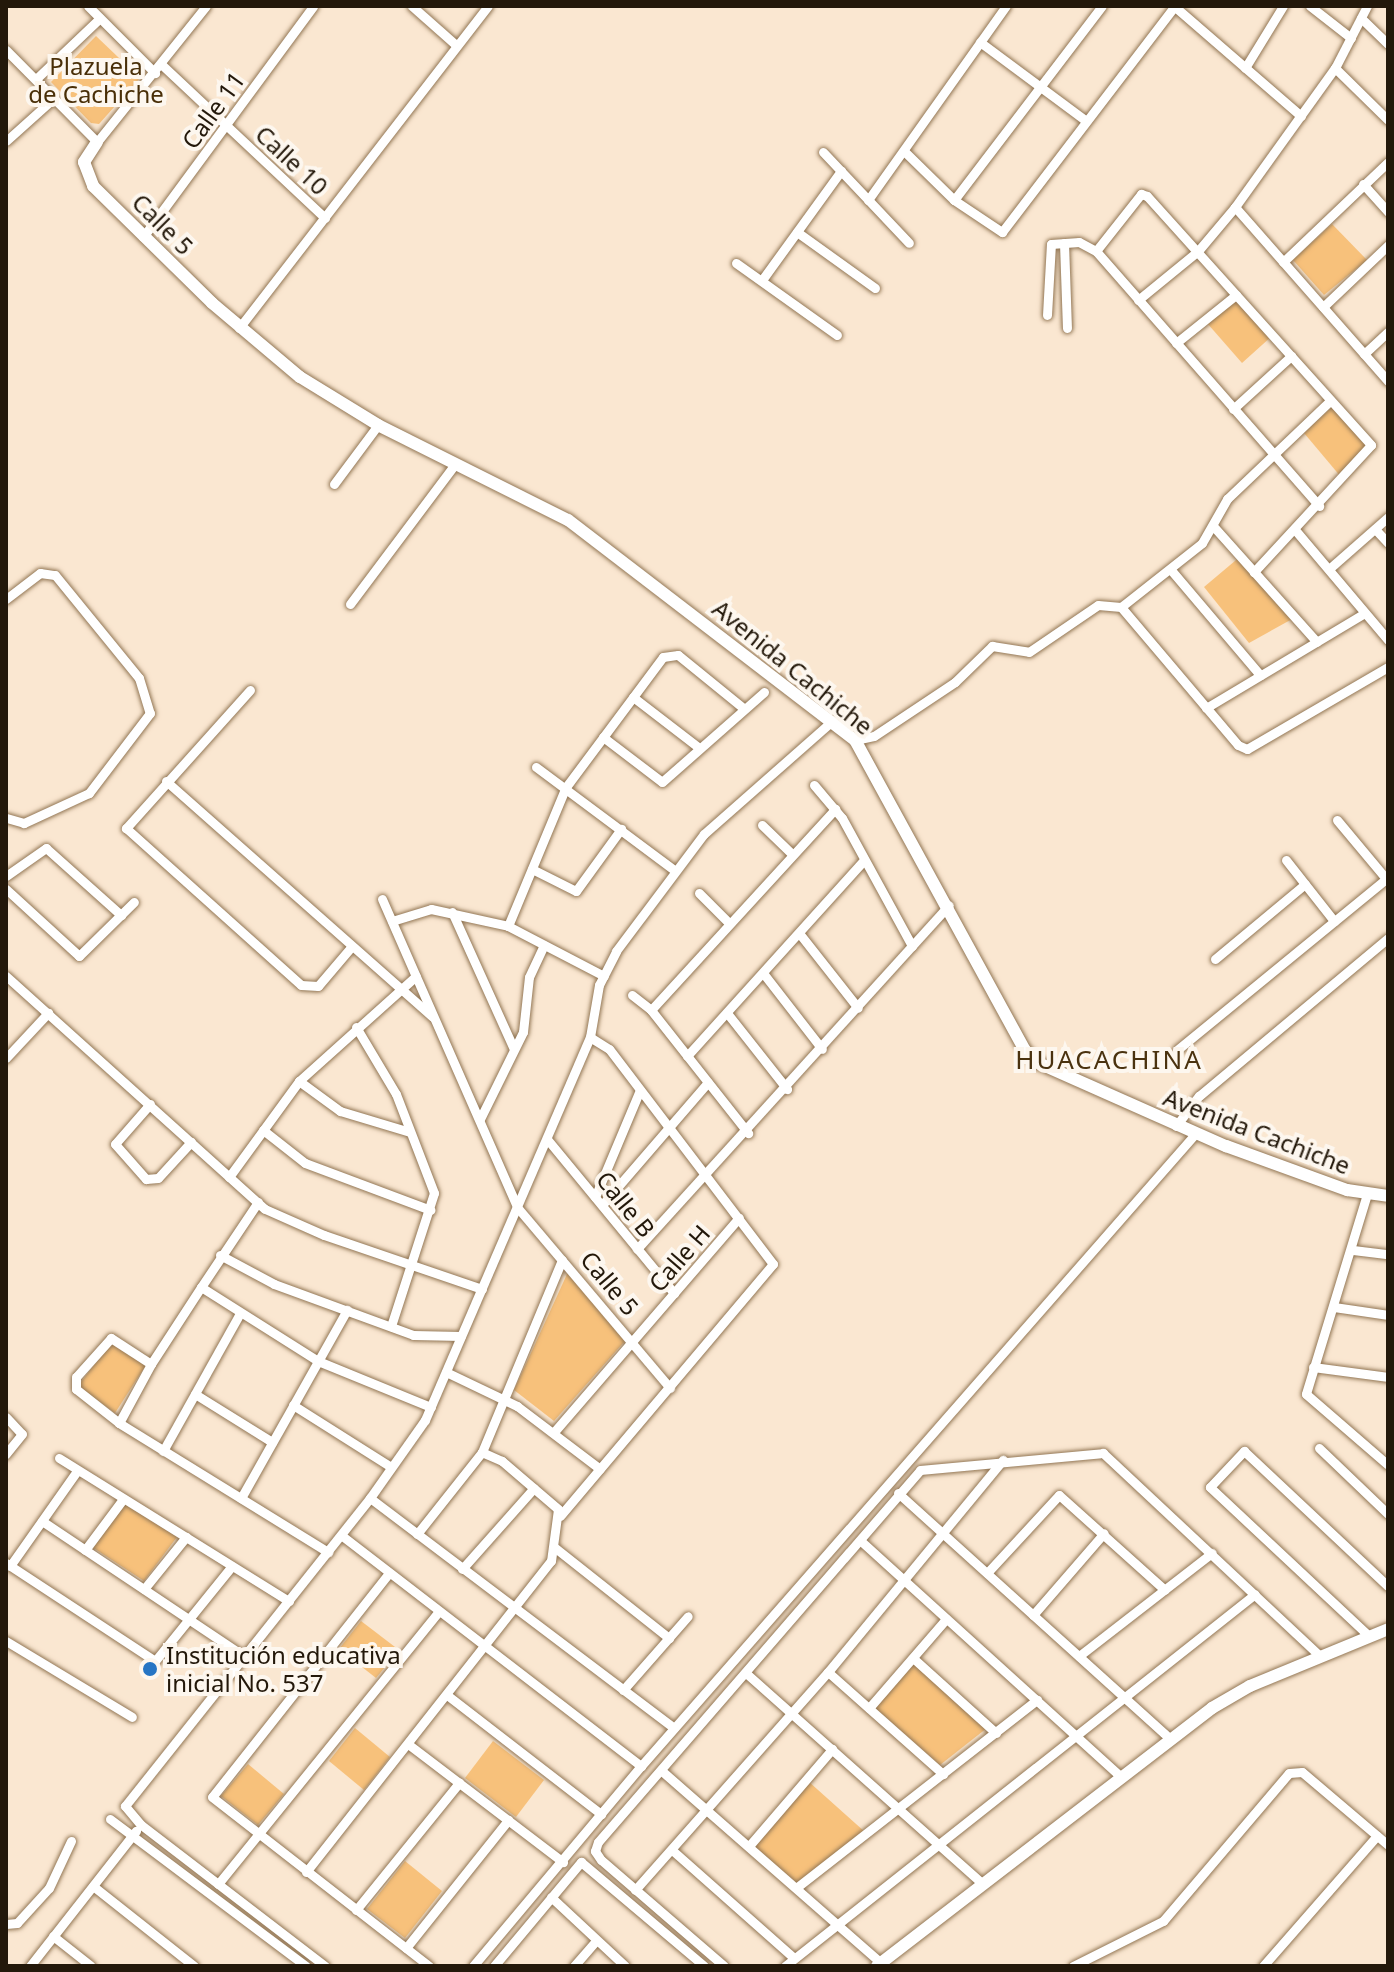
<!DOCTYPE html>
<meta charset="utf-8">
<style>
body{margin:0}
#map{position:relative;width:1394px;height:1972px;overflow:hidden;background:#fae7d1;font-family:"Noto Sans",sans-serif}
div>[style]{position:absolute}
[style*='--x']{left:calc(var(--x)*1px);top:calc(var(--y)*1px);width:calc(var(--w)*1px);rotate:calc(var(--a)*1deg)}
.green>*{inset:0;background:#f7c17b}
.roads{filter:drop-shadow(0 0 2px #927654) drop-shadow(0 0 2px #927654)}
.minor>*{height:9px;margin:-4.5px;padding:0 4.5px;transform-origin:4.5px;border-radius:4.5px;background:#fff}
.tertiary>*{height:12px;margin:-6px;padding:0 6px;transform-origin:6px;border-radius:6px;background:#fff}
.dots>*{width:22px;height:22px;translate:-50% -50%;box-sizing:border-box;border:4px solid #fdf7ef;border-radius:50%}
span{translate:-50% -50%;white-space:nowrap;text-align:center;line-height:1.15;-webkit-text-stroke:8px #fdf7ef;paint-order:stroke}
.park-label{font-size:24px;color:#492f08}
.street-label{font-size:24px;color:#23180a}
.poi-label{font-size:24px;color:#23180a}
.left{translate:0 -50%;text-align:left}
.neighbourhood-label{font-size:26px;color:#4a320f;letter-spacing:2px}
.frame{position:absolute;inset:0;border:8px solid #23180a;pointer-events:none}
</style>
<div id="map">
<div class="green">
<i style="clip-path:polygon(96px 36px,140px 78px,99px 124px,91px 123px,51px 82px)"></i>
<i style="clip-path:polygon(1332px 224px,1367px 260px,1324px 295px,1293px 260px)"></i>
<i style="clip-path:polygon(1239px 298px,1272px 336px,1242px 363px,1207px 323px)"></i>
<i style="clip-path:polygon(1333px 406px,1370px 446px,1341px 477px,1304px 433px)"></i>
<i style="clip-path:polygon(1242px 555px,1294px 618px,1249px 643px,1204px 587px)"></i>
<i style="clip-path:polygon(568px 1272px,625px 1341px,554px 1421px,514px 1390px)"></i>
<i style="clip-path:polygon(111px 1343px,146px 1365px,115px 1413px,78px 1386px)"></i>
<i style="clip-path:polygon(124px 1504px,177px 1537px,144px 1581px,92px 1547px)"></i>
<i style="clip-path:polygon(361px 1621px,399px 1650px,376px 1678px,339px 1649px)"></i>
<i style="clip-path:polygon(913px 1662px,987px 1728px,940px 1765px,874px 1707px)"></i>
<i style="clip-path:polygon(355px 1728px,390px 1757px,364px 1790px,329px 1761px)"></i>
<i style="clip-path:polygon(493px 1741px,544px 1780px,516px 1817px,465px 1778px)"></i>
<i style="clip-path:polygon(248px 1764px,284px 1794px,258px 1825px,221px 1796px)"></i>
<i style="clip-path:polygon(808px 1781px,865px 1832px,798px 1884px,753px 1845px)"></i>
<i style="clip-path:polygon(405px 1861px,442px 1891px,405px 1938px,367px 1909px)"></i>
</div>
<div class="roads">
<div class="minor">
<i style="--x:88;--y:6;--w:95;--a:45"></i>
<i style="--x:412;--y:6;--w:59;--a:41.6"></i>
<i style="--x:1174;--y:6;--w:168;--a:40.9"></i>
<i style="--x:1310;--y:6;--w:52;--a:38"></i>
<i style="--x:1361;--y:18;--w:37;--a:44"></i>
<i style="--x:980;--y:42;--w:131;--a:36.6"></i>
<i style="--x:6;--y:50;--w:129;--a:45.3"></i>
<i style="--x:97;--y:142;--w:174;--a:-51.3"></i>
<i style="--x:161;--y:64;--w:225;--a:43.2"></i>
<i style="--x:1245;--y:68;--w:73;--a:-58.5"></i>
<i style="--x:1335;--y:68;--w:74;--a:44.5"></i>
<i style="--x:36;--y:79;--w:88;--a:-43.6"></i>
<i style="--x:6;--y:141;--w:64;--a:-41.9"></i>
<i style="--x:904;--y:151;--w:70;--a:44.4"></i>
<i style="--x:954;--y:200;--w:58;--a:33.7"></i>
<i style="--x:1002;--y:232;--w:285;--a:-52.6"></i>
<i style="--x:823;--y:152;--w:125;--a:46.6"></i>
<i style="--x:1363;--y:184;--w:38;--a:48"></i>
<i style="--x:868;--y:200;--w:238;--a:-54.6"></i>
<i style="--x:954;--y:200;--w:244;--a:-52.7"></i>
<i style="--x:1235;--y:207;--w:232;--a:48.7"></i>
<i style="--x:797;--y:232;--w:96;--a:35.7"></i>
<i style="--x:143;--y:237;--w:287;--a:-53.6"></i>
<i style="--x:1064;--y:243;--w:85;--a:88"></i>
<i style="--x:1096;--y:251;--w:73;--a:-51.7"></i>
<i style="--x:1141;--y:194;--w:6;--a:18"></i>
<i style="--x:1147;--y:196;--w:335;--a:48"></i>
<i style="--x:1371;--y:445;--w:173;--a:132.7"></i>
<i style="--x:1283;--y:262;--w:145;--a:-43.6"></i>
<i style="--x:736;--y:263;--w:124;--a:35.5"></i>
<i style="--x:762;--y:280;--w:135;--a:-54.1"></i>
<i style="--x:1138;--y:300;--w:77;--a:-39.2"></i>
<i style="--x:1198;--y:251;--w:57;--a:-49.9"></i>
<i style="--x:1235;--y:207;--w:171;--a:-54.3"></i>
<i style="--x:1335;--y:68;--w:70;--a:-62.7"></i>
<i style="--x:1323;--y:307;--w:90;--a:-43.6"></i>
<i style="--x:1047;--y:315;--w:71;--a:-86.8"></i>
<i style="--x:1051;--y:244;--w:28;--a:-4"></i>
<i style="--x:1079;--y:242;--w:19;--a:28"></i>
<i style="--x:1096;--y:251;--w:339;--a:48.8"></i>
<i style="--x:239;--y:328;--w:407;--a:-52.3"></i>
<i style="--x:1176;--y:343;--w:77;--a:-38.7"></i>
<i style="--x:1364;--y:354;--w:33;--a:-43"></i>
<i style="--x:1233;--y:409;--w:79;--a:-42.4"></i>
<i style="--x:334;--y:484;--w:74;--a:-53.3"></i>
<i style="--x:1214;--y:527;--w:154;--a:48.2"></i>
<i style="--x:1375;--y:529;--w:19;--a:47"></i>
<i style="--x:1296;--y:531;--w:143;--a:49.8"></i>
<i style="--x:1329;--y:569;--w:79;--a:-41.4"></i>
<i style="--x:1171;--y:570;--w:138;--a:49.7"></i>
<i style="--x:6;--y:599;--w:43;--a:-37.4"></i>
<i style="--x:40;--y:573;--w:15;--a:8"></i>
<i style="--x:55;--y:575;--w:133;--a:50.8"></i>
<i style="--x:139;--y:678;--w:37;--a:73"></i>
<i style="--x:150;--y:713;--w:101;--a:127.3"></i>
<i style="--x:89;--y:793;--w:72;--a:155.2"></i>
<i style="--x:24;--y:823;--w:19;--a:-164"></i>
<i style="--x:350;--y:604;--w:176;--a:-53.1"></i>
<i style="--x:1121;--y:607;--w:181;--a:49.7"></i>
<i style="--x:1238;--y:745;--w:10;--a:24"></i>
<i style="--x:1247;--y:749;--w:163;--a:-30.2"></i>
<i style="--x:250;--y:690;--w:186;--a:131.9"></i>
<i style="--x:126;--y:828;--w:235;--a:41.9"></i>
<i style="--x:301;--y:985;--w:17;--a:3"></i>
<i style="--x:318;--y:986;--w:52;--a:-49.6"></i>
<i style="--x:633;--y:697;--w:82;--a:37.6"></i>
<i style="--x:1206;--y:708;--w:185;--a:-30.9"></i>
<i style="--x:603;--y:737;--w:74;--a:37.3"></i>
<i style="--x:662;--y:782;--w:136;--a:-41.4"></i>
<i style="--x:855;--y:740;--w:19;--a:-12"></i>
<i style="--x:874;--y:736;--w:97;--a:-33.7"></i>
<i style="--x:955;--y:682;--w:52;--a:-44.2"></i>
<i style="--x:992;--y:646;--w:37;--a:9"></i>
<i style="--x:1029;--y:652;--w:83;--a:-34.3"></i>
<i style="--x:1098;--y:605;--w:23;--a:5"></i>
<i style="--x:1121;--y:607;--w:103;--a:-38.3"></i>
<i style="--x:1202;--y:543;--w:51;--a:-60.4"></i>
<i style="--x:1227;--y:499;--w:142;--a:-43.6"></i>
<i style="--x:536;--y:767;--w:172;--a:36.7"></i>
<i style="--x:166;--y:781;--w:356;--a:41.5"></i>
<i style="--x:814;--y:785;--w:43;--a:49.7"></i>
<i style="--x:842;--y:818;--w:146;--a:61.3"></i>
<i style="--x:1337;--y:820;--w:80;--a:50.1"></i>
<i style="--x:762;--y:825;--w:42;--a:44"></i>
<i style="--x:1286;--y:860;--w:78;--a:51.8"></i>
<i style="--x:532;--y:869;--w:49;--a:26.6"></i>
<i style="--x:576;--y:891;--w:77;--a:-54"></i>
<i style="--x:6;--y:876;--w:49;--a:-35"></i>
<i style="--x:46;--y:848;--w:101;--a:41.8"></i>
<i style="--x:6;--y:889;--w:99;--a:42.5"></i>
<i style="--x:79;--y:956;--w:77;--a:-44.5"></i>
<i style="--x:699;--y:893;--w:42;--a:45"></i>
<i style="--x:382;--y:899;--w:336;--a:66.3"></i>
<i style="--x:517;--y:1207;--w:237;--a:49.8"></i>
<i style="--x:452;--y:912;--w:150;--a:65.7"></i>
<i style="--x:392;--y:921;--w:41;--a:-17.1"></i>
<i style="--x:431;--y:909;--w:79;--a:12.4"></i>
<i style="--x:508;--y:926;--w:108;--a:27.5"></i>
<i style="--x:508;--y:926;--w:151;--a:-67.4"></i>
<i style="--x:566;--y:787;--w:162;--a:-53.3"></i>
<i style="--x:663;--y:657;--w:15;--a:-8"></i>
<i style="--x:678;--y:655;--w:82;--a:39.1"></i>
<i style="--x:799;--y:933;--w:95;--a:51.8"></i>
<i style="--x:1215;--y:959;--w:117;--a:-39.8"></i>
<i style="--x:763;--y:973;--w:96;--a:52.2"></i>
<i style="--x:6;--y:976;--w:348;--a:42"></i>
<i style="--x:265;--y:1209;--w:64;--a:23.8"></i>
<i style="--x:324;--y:1235;--w:167;--a:18.9"></i>
<i style="--x:632;--y:995;--w:24;--a:38"></i>
<i style="--x:651;--y:1010;--w:157;--a:51.7"></i>
<i style="--x:651;--y:1010;--w:273;--a:-47.5"></i>
<i style="--x:727;--y:1013;--w:97;--a:51.7"></i>
<i style="--x:356;--y:1027;--w:78;--a:59.2"></i>
<i style="--x:396;--y:1094;--w:106;--a:69"></i>
<i style="--x:434;--y:1193;--w:140;--a:107.9"></i>
<i style="--x:1177;--y:1050;--w:270;--a:-39.3"></i>
<i style="--x:687;--y:1056;--w:264;--a:-47.9"></i>
<i style="--x:6;--y:1058;--w:62;--a:-47"></i>
<i style="--x:299;--y:1081;--w:51;--a:36.2"></i>
<i style="--x:340;--y:1111;--w:73;--a:16.7"></i>
<i style="--x:150;--y:1104;--w:53;--a:131.2"></i>
<i style="--x:115;--y:1144;--w:47;--a:48.5"></i>
<i style="--x:146;--y:1179;--w:12;--a:-5"></i>
<i style="--x:158;--y:1178;--w:49;--a:-47.5"></i>
<i style="--x:480;--y:1119;--w:97;--a:-63.7"></i>
<i style="--x:523;--y:1032;--w:55;--a:-83.8"></i>
<i style="--x:529;--y:977;--w:35;--a:-65"></i>
<i style="--x:1176;--y:1126;--w:38;--a:-53"></i>
<i style="--x:1199;--y:1096;--w:246;--a:-39.9"></i>
<i style="--x:263;--y:1130;--w:53;--a:38.2"></i>
<i style="--x:305;--y:1163;--w:134;--a:20.5"></i>
<i style="--x:547;--y:1139;--w:200;--a:50.5"></i>
<i style="--x:229;--y:1177;--w:119;--a:-53.9"></i>
<i style="--x:299;--y:1081;--w:157;--a:-41.9"></i>
<i style="--x:1367;--y:1194;--w:209;--a:107"></i>
<i style="--x:1306;--y:1394;--w:108;--a:40.9"></i>
<i style="--x:595;--y:1197;--w:116;--a:-67.2"></i>
<i style="--x:258;--y:1202;--w:102;--a:123.8"></i>
<i style="--x:201;--y:1287;--w:138;--a:32.3"></i>
<i style="--x:318;--y:1361;--w:122;--a:22.2"></i>
<i style="--x:602;--y:1205;--w:162;--a:-49.2"></i>
<i style="--x:637;--y:1249;--w:464;--a:-47.8"></i>
<i style="--x:1353;--y:1250;--w:35;--a:7"></i>
<i style="--x:220;--y:1255;--w:61;--a:28.2"></i>
<i style="--x:274;--y:1284;--w:148;--a:20.1"></i>
<i style="--x:413;--y:1335;--w:48;--a:1.2"></i>
<i style="--x:1334;--y:1307;--w:55;--a:8.4"></i>
<i style="--x:151;--y:1364;--w:92;--a:-57"></i>
<i style="--x:1313;--y:1367;--w:76;--a:7.6"></i>
<i style="--x:446;--y:1372;--w:79;--a:25.6"></i>
<i style="--x:517;--y:1406;--w:104;--a:37.2"></i>
<i style="--x:195;--y:1394;--w:91;--a:31.9"></i>
<i style="--x:293;--y:1405;--w:116;--a:32.3"></i>
<i style="--x:6;--y:1417;--w:23;--a:47"></i>
<i style="--x:22;--y:1434;--w:26;--a:129"></i>
<i style="--x:119;--y:1423;--w:67;--a:-61.5"></i>
<i style="--x:151;--y:1364;--w:48;--a:-147"></i>
<i style="--x:111;--y:1338;--w:52;--a:131.9"></i>
<i style="--x:76;--y:1377;--w:12;--a:90"></i>
<i style="--x:76;--y:1389;--w:55;--a:38.3"></i>
<i style="--x:119;--y:1423;--w:246;--a:31.7"></i>
<i style="--x:554;--y:1432;--w:283;--a:-49.2"></i>
<i style="--x:1319;--y:1448;--w:95;--a:43.7"></i>
<i style="--x:163;--y:1451;--w:158;--a:-60.8"></i>
<i style="--x:59;--y:1458;--w:271;--a:31.9"></i>
<i style="--x:898;--y:1493;--w:365;--a:42.1"></i>
<i style="--x:241;--y:1498;--w:216;--a:-60.6"></i>
<i style="--x:370;--y:1498;--w:381;--a:37.1"></i>
<i style="--x:560;--y:1516;--w:330;--a:-49.8"></i>
<i style="--x:773;--y:1264;--w:270;--a:-127.3"></i>
<i style="--x:609;--y:1049;--w:22;--a:-148"></i>
<i style="--x:42;--y:1521;--w:244;--a:33.8"></i>
<i style="--x:417;--y:1534;--w:105;--a:-51.6"></i>
<i style="--x:482;--y:1452;--w:208;--a:-67.4"></i>
<i style="--x:341;--y:1535;--w:379;--a:37.6"></i>
<i style="--x:862;--y:1542;--w:350;--a:42.2"></i>
<i style="--x:554;--y:1547;--w:147;--a:38.4"></i>
<i style="--x:85;--y:1550;--w:64;--a:-53.3"></i>
<i style="--x:6;--y:1563;--w:178;--a:33.3"></i>
<i style="--x:155;--y:1661;--w:122;--a:-51"></i>
<i style="--x:10;--y:1566;--w:116;--a:-54.8"></i>
<i style="--x:462;--y:1569;--w:108;--a:-48.4"></i>
<i style="--x:389;--y:1573;--w:285;--a:128.3"></i>
<i style="--x:212;--y:1797;--w:275;--a:37.9"></i>
<i style="--x:987;--y:1573;--w:106;--a:-47.3"></i>
<i style="--x:1059;--y:1495;--w:142;--a:41.9"></i>
<i style="--x:144;--y:1589;--w:67;--a:-51.1"></i>
<i style="--x:1033;--y:1615;--w:108;--a:-49.1"></i>
<i style="--x:1369;--y:1636;--w:218;--a:-136.9"></i>
<i style="--x:1210;--y:1487;--w:50;--a:-46.6"></i>
<i style="--x:1244;--y:1451;--w:197;--a:43.2"></i>
<i style="--x:6;--y:1641;--w:147;--a:31.1"></i>
<i style="--x:1079;--y:1656;--w:168;--a:-37.8"></i>
<i style="--x:913;--y:1658;--w:112;--a:42.1"></i>
<i style="--x:828;--y:1672;--w:154;--a:41.6"></i>
<i style="--x:747;--y:1674;--w:316;--a:41.7"></i>
<i style="--x:623;--y:1690;--w:98;--a:-48.7"></i>
<i style="--x:447;--y:1695;--w:195;--a:37.7"></i>
<i style="--x:869;--y:1708;--w:118;--a:-49.1"></i>
<i style="--x:408;--y:1744;--w:195;--a:37.3"></i>
<i style="--x:663;--y:1772;--w:290;--a:41.2"></i>
<i style="--x:110;--y:1819;--w:245;--a:36.9"></i>
<i style="--x:749;--y:1846;--w:128;--a:-49.4"></i>
<i style="--x:672;--y:1850;--w:163;--a:41.5"></i>
<i style="--x:306;--y:1872;--w:396;--a:-51.8"></i>
<i style="--x:551;--y:1561;--w:52;--a:-82.3"></i>
<i style="--x:558;--y:1509;--w:74;--a:-139.4"></i>
<i style="--x:502;--y:1461;--w:22;--a:-156"></i>
<i style="--x:218;--y:1884;--w:351;--a:-51"></i>
<i style="--x:93;--y:1886;--w:129;--a:38.4"></i>
<i style="--x:796;--y:1888;--w:306;--a:-38"></i>
<i style="--x:635;--y:1890;--w:291;--a:-48.5"></i>
<i style="--x:828;--y:1672;--w:275;--a:-50.5"></i>
<i style="--x:551;--y:1897;--w:101;--a:43"></i>
<i style="--x:356;--y:1910;--w:164;--a:-51"></i>
<i style="--x:6;--y:1924;--w:11;--a:-5"></i>
<i style="--x:17;--y:1923;--w:47;--a:-47.6"></i>
<i style="--x:49;--y:1888;--w:52;--a:-64.9"></i>
<i style="--x:53;--y:1936;--w:48;--a:38.3"></i>
<i style="--x:406;--y:1948;--w:164;--a:-51.4"></i>
<i style="--x:30;--y:1966;--w:172;--a:-51.9"></i>
<i style="--x:325;--y:1966;--w:232;--a:-142.5"></i>
<i style="--x:141;--y:1825;--w:25;--a:-130"></i>
<i style="--x:125;--y:1806;--w:394;--a:-51.5"></i>
<i style="--x:370;--y:1498;--w:95;--a:-54.8"></i>
<i style="--x:425;--y:1420;--w:417;--a:-66.7"></i>
<i style="--x:590;--y:1037;--w:53;--a:-80.2"></i>
<i style="--x:599;--y:985;--w:38;--a:-63"></i>
<i style="--x:616;--y:951;--w:146;--a:-53.1"></i>
<i style="--x:704;--y:834;--w:171;--a:-41.4"></i>
<i style="--x:473;--y:1966;--w:261;--a:-50"></i>
<i style="--x:641;--y:1766;--w:840;--a:-48.76"></i>
<i style="--x:494;--y:1966;--w:136;--a:-50.1"></i>
<i style="--x:581;--y:1862;--w:161;--a:40.2"></i>
<i style="--x:574;--y:1966;--w:33;--a:-49"></i>
<i style="--x:724;--y:1966;--w:162;--a:-139.2"></i>
<i style="--x:601;--y:1860;--w:11;--a:-124"></i>
<i style="--x:595;--y:1851;--w:9;--a:-72"></i>
<i style="--x:598;--y:1842;--w:492;--a:-49.1"></i>
<i style="--x:920;--y:1470;--w:184;--a:-5.3"></i>
<i style="--x:1103;--y:1453;--w:297;--a:43.1"></i>
<i style="--x:785;--y:1966;--w:599;--a:-38.36"></i>
<i style="--x:1073;--y:1966;--w:101;--a:-26.6"></i>
<i style="--x:1163;--y:1921;--w:194;--a:-49.6"></i>
<i style="--x:1289;--y:1773;--w:13;--a:-4"></i>
<i style="--x:1302;--y:1772;--w:113;--a:40.3"></i>
<i style="--x:1263;--y:1966;--w:173;--a:-48.8"></i>
</div>
<div class="tertiary">
<i style="--x:97;--y:142;--w:24;--a:123"></i>
<i style="--x:84;--y:162;--w:26;--a:69"></i>
<i style="--x:93;--y:186;--w:167;--a:44.5"></i>
<i style="--x:212;--y:303;--w:115;--a:40.1"></i>
<i style="--x:300;--y:377;--w:92;--a:31.6"></i>
<i style="--x:378;--y:425;--w:212;--a:26.6"></i>
<i style="--x:568;--y:520;--w:362;--a:37.5"></i>
<i style="--x:855;--y:740;--w:352;--a:61.3"></i>
<i style="--x:1024;--y:1049;--w:18;--a:47"></i>
<i style="--x:1036;--y:1062;--w:208;--a:23.9"></i>
<i style="--x:1226;--y:1146;--w:129;--a:20"></i>
<i style="--x:1347;--y:1190;--w:41;--a:8.3"></i>
<i style="--x:877;--y:1966;--w:423;--a:-37.6"></i>
<i style="--x:1212;--y:1708;--w:44;--a:-30.1"></i>
<i style="--x:1250;--y:1686;--w:149;--a:-22.4"></i>
</div>
</div>
<div class="dots">
<i style="left:150px;top:1669px;background:#2675c4"></i>
</div>
<div class="park-label">
<span style="left:96px;top:80px">Plazuela<br>de Cachiche</span>
</div>
<div class="street-label">
<span style="left:213px;top:110px;rotate:-54deg">Calle 11</span>
<span style="left:292px;top:160px;rotate:43deg">Calle 10</span>
<span style="left:163px;top:224px;rotate:45deg">Calle 5</span>
<span style="left:793px;top:667px;rotate:39deg">Avenida Cachiche</span>
<span style="left:1257px;top:1131px;rotate:21deg">Avenida Cachiche</span>
<span style="left:626px;top:1204px;rotate:51deg">Calle B</span>
<span style="left:679px;top:1258px;rotate:-49deg">Calle H</span>
<span style="left:610px;top:1283px;rotate:50deg">Calle 5</span>
</div>
<div class="poi-label">
<span class="left" style="left:166px;top:1669px">Institución educativa<br>inicial No. 537</span>
</div>
<div class="neighbourhood-label">
<span style="left:1109px;top:1060px">HUACACHINA</span>
</div>
<div class="frame"></div>
</div>
